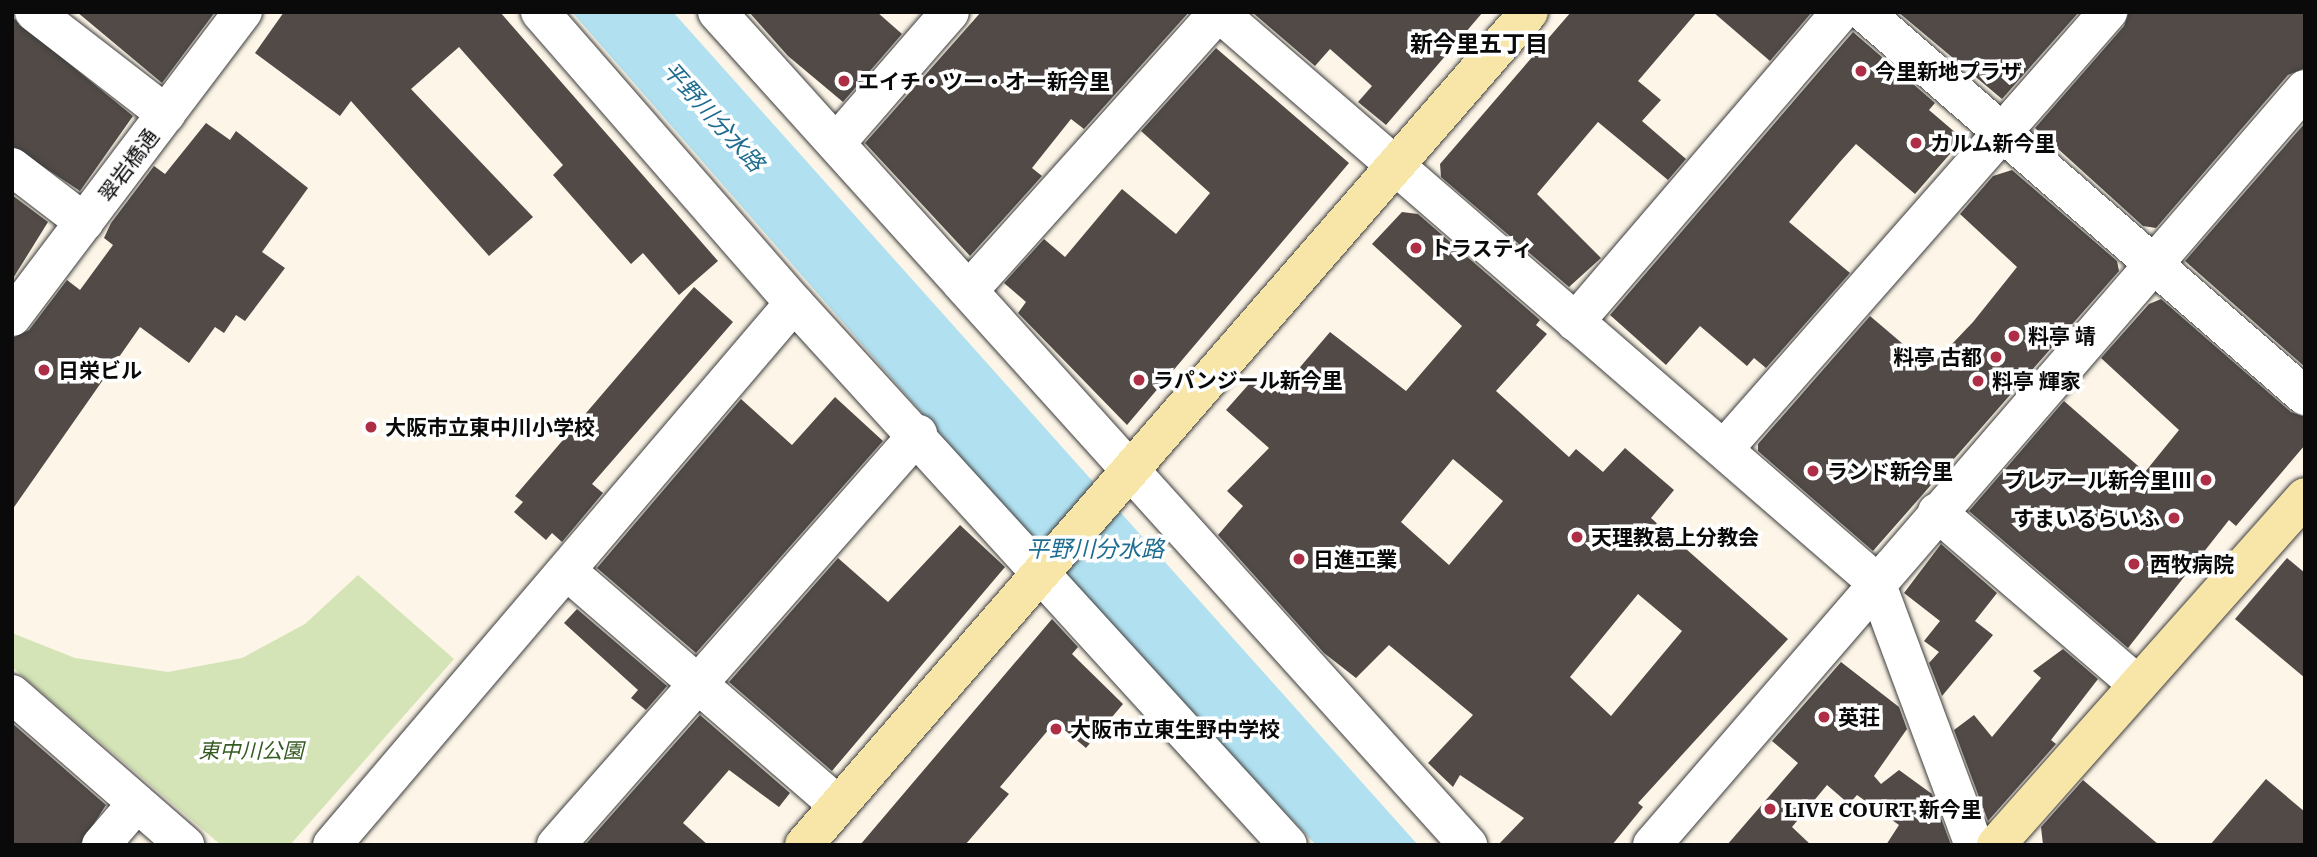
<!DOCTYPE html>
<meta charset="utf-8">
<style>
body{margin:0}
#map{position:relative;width:2317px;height:857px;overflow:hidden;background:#fdf6e8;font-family:"IBM Plex Serif","Noto Sans JP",serif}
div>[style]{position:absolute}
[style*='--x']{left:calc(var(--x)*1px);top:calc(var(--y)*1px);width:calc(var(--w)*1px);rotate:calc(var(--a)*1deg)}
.green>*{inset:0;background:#d4e4b6}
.water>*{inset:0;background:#b1e1f0}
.building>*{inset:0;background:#514a47}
.roads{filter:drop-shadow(0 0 2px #3d3d3d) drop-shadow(0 0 2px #3d3d3d)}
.street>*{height:38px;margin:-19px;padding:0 19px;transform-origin:19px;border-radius:19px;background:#fff}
.secondary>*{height:38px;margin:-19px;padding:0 19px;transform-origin:19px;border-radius:19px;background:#f8e5a8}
.dots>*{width:19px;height:19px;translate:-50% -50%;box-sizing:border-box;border:4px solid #fff;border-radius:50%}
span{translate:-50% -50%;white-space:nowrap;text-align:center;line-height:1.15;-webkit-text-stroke:7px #fff;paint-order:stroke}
.poi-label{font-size:21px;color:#0a0a0a;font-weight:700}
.left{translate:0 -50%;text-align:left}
.right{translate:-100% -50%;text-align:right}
.street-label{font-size:21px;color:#0a0a0a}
.park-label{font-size:21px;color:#345b21;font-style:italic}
.neighbourhood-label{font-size:23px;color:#0a0a0a;font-weight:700}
.water-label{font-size:23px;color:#1f6d90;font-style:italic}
.frame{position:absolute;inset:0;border:14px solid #0a0a0a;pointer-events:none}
</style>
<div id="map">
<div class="green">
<i style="clip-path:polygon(358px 575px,454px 659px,290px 845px,221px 845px,12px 667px,12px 633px,75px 658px,168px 672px,242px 658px,305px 624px)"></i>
</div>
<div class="water">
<i style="clip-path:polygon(572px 12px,673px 12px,1418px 845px,1316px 845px,1072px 585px)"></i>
</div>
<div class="building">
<i style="clip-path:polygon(77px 12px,215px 12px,162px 83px)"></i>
<i style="clip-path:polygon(284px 12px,500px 12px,718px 261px,679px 295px,643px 253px,631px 264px,553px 175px,563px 165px,459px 47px,411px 89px,533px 217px,489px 256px,351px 101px,340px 116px,255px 53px)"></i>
<i style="clip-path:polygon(749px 12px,877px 12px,902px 34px,843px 102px,788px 56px)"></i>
<i style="clip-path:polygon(981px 12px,1189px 12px,1084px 129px,1071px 119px,1032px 168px,1042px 176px,970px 256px,865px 143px)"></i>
<i style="clip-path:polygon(1252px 12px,1483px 12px,1386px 125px,1358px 102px,1372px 86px,1330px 49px,1315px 66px)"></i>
<i style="clip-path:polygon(1571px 12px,1697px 12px,1638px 81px,1661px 100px,1642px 121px,1686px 159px,1668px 180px,1598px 122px,1537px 194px,1601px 258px,1569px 287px,1441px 177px,1440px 164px)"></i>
<i style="clip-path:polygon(1713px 12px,1812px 12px,1770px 61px)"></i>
<i style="clip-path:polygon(1898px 12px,2079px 12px,2002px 99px)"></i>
<i style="clip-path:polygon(2129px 12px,2305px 12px,2305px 68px,2288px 75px,2156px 228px,2143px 226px,2035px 128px,2124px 26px)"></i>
<i style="clip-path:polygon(12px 17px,133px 116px,80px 191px,12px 146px)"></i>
<i style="clip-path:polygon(1853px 32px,1935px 103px,1929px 110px,1963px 139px,1915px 194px,1856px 144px,1839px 163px,1789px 222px,1850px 273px,1766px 368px,1754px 358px,1747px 366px,1700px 326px,1666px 365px,1610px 315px)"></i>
<i style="clip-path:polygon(1216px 48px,1349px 163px,1127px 425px,1018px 313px,1026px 302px,1004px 283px,1044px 239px,1065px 257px,1122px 189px,1176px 234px,1210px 193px,1141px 131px)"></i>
<i style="clip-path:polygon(206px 123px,230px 140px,236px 131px,308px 188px,262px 252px,285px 268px,245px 321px,236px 315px,224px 333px,215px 327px,189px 363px,140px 327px,12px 510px,12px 338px,29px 330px,67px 280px,80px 290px,113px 245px,104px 238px,111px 223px,154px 166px,165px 174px)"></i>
<i style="clip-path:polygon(2305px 123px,2305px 367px,2185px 261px)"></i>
<i style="clip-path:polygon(2012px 170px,2117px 261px,2119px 271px,1873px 551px,1758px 451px,1758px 444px,1870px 316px,1930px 367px,1973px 322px,2017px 267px,1960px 214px,1993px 176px)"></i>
<i style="clip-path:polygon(12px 195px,48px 222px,12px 280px)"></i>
<i style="clip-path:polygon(evenodd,1402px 212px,1418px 214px,1540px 320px,1536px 325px,1547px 334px,1496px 391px,1569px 457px,1576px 449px,1603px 472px,1625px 448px,1674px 490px,1651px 518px,1788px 639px,1638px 803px,1643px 807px,1612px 845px,1498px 845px,1524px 818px,1460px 775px,1453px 787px,1428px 763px,1473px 715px,1389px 645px,1356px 678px,1324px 653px,1218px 535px,1243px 506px,1227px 491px,1269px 448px,1226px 410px,1257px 375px,1278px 393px,1330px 332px,1406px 391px,1462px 326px,1372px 244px,1402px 212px,1453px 459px,1503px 501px,1449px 565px,1401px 522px,1453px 459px,1402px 212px,1638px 594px,1682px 631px,1611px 716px,1570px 677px,1638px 594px)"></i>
<i style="clip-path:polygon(694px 287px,733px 322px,592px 484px,603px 493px,562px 542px,552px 533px,546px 540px,514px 512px,523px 502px,515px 496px)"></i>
<i style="clip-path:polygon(2161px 299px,2291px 412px,2305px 417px,2305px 445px,2236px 526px,2229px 520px,2128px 648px,1969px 511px,2064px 401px,2145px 472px,2179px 430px,2101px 358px,2149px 304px)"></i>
<i style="clip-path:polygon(835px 397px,883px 441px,696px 653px,597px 568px,741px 399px,792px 445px)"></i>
<i style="clip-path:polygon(960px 525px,1005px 567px,832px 771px,729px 682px,838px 558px,888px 602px)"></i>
<i style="clip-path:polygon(1941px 544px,1997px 593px,1975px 621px,1993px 635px,1942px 696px,1929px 663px,1939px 652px,1924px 641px,1940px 621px,1904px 593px)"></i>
<i style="clip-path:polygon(2287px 558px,2305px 573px,2305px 678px,2235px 619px)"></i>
<i style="clip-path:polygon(577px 609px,667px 686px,646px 710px,631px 698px,638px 690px,564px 623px)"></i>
<i style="clip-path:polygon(1052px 619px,1078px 647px,1072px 654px,1123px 704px,1086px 748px,1055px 722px,1000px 787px,1009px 794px,965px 845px,860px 845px)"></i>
<i style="clip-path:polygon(2063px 649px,2098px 679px,2051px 740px,2056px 744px,1988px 821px,1954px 730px,1974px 715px,1992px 737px,2041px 678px,2033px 671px)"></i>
<i style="clip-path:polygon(1841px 662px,1899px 707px,1907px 729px,1874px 776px,1881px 784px,1899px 770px,1932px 794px,1951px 845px,1886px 845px,1899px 825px,1857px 795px,1849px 804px,1827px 785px,1792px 827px,1811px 845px,1727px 845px,1798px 763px,1772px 741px)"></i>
<i style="clip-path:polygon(700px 715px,790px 793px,779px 807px,729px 770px,683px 823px,708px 845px,585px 845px)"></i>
<i style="clip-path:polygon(12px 723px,106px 805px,80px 845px,12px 845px)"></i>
<i style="clip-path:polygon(2266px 779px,2305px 812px,2305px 845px,2210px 845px)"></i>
<i style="clip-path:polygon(2083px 780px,2159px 845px,2043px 845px,2041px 827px)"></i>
</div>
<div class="roads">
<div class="street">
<i style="--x:34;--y:12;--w:167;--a:37.7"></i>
<i style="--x:540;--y:12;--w:386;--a:48.9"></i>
<i style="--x:794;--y:303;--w:733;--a:47.65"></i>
<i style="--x:717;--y:12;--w:1122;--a:47.96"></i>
<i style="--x:1218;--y:12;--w:871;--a:40.9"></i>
<i style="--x:1876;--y:582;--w:281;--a:69.6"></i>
<i style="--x:1864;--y:12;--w:585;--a:41.05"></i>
<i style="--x:837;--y:142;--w:172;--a:-49"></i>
<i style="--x:12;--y:167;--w:91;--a:37.4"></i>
<i style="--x:971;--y:288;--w:371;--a:-48.1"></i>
<i style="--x:12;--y:317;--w:383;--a:-52.9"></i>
<i style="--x:1575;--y:322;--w:408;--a:-49.4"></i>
<i style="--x:1724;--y:449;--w:582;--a:-48.69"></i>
<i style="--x:1937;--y:512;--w:265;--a:40.7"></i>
<i style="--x:567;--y:571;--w:358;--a:40.8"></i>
<i style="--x:12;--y:694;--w:230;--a:41.1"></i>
<i style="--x:101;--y:845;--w:55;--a:-49.4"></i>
<i style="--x:332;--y:845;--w:712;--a:-49.56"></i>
<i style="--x:556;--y:845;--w:548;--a:-48.63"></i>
<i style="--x:1652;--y:845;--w:999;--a:-49.18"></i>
</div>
<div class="secondary">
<i style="--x:804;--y:845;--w:1104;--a:-48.97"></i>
<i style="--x:1996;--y:845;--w:465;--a:-48.4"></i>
</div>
</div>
<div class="dots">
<i style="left:1861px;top:71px;background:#ad2e45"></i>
<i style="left:844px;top:81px;background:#ad2e45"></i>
<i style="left:1916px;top:143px;background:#ad2e45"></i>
<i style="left:1416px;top:248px;background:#ad2e45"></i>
<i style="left:2014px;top:336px;background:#ad2e45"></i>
<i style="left:1996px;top:357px;background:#ad2e45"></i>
<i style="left:44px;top:370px;background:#ad2e45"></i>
<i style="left:1139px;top:380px;background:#ad2e45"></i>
<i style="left:1978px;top:381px;background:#ad2e45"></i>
<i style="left:371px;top:427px;background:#ad2e45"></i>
<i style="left:1813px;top:471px;background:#ad2e45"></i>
<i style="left:2206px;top:480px;background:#ad2e45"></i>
<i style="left:2174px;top:518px;background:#ad2e45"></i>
<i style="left:1577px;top:537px;background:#ad2e45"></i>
<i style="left:1299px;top:559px;background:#ad2e45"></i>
<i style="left:2134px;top:564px;background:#ad2e45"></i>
<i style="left:1824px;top:717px;background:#ad2e45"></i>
<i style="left:1056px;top:729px;background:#ad2e45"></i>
<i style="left:1770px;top:809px;background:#ad2e45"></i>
</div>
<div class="poi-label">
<span class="left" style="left:1875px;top:71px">今里新地プラザ</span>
<span class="left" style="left:858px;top:81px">エイチ・ツー・オー新今里</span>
<span class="left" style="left:1930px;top:143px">カルム新今里</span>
<span class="left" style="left:1430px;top:248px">トラスティ</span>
<span class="left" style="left:2028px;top:336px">料亭 靖</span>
<span class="right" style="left:1982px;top:357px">料亭 古都</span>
<span class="left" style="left:58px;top:370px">日栄ビル</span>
<span class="left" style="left:1153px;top:380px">ラパンジール新今里</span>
<span class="left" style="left:1992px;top:381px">料亭 輝家</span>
<span class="left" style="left:385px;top:427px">大阪市立東中川小学校</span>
<span class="left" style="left:1827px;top:471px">ランド新今里</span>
<span class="right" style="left:2192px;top:480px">プレアール新今里Ⅲ</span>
<span class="right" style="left:2160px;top:518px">すまいるらいふ</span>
<span class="left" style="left:1591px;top:537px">天理教葛上分教会</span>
<span class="left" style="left:1313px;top:559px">日進工業</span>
<span class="left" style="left:2150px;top:564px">西牧病院</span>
<span class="left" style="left:1838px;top:717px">英荘</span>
<span class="left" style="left:1070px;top:729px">大阪市立東生野中学校</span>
<span class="left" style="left:1784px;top:809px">LIVE COURT 新今里</span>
</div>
<div class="street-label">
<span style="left:128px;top:165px;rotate:-53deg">翠岩橋通</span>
</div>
<div class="park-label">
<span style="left:251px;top:750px">東中川公園</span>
</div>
<div class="neighbourhood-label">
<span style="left:1479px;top:43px">新今里五丁目</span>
</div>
<div class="water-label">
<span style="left:714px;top:116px;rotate:48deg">平野川分水路</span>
<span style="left:1095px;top:548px">平野川分水路</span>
</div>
<div class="frame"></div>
</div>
